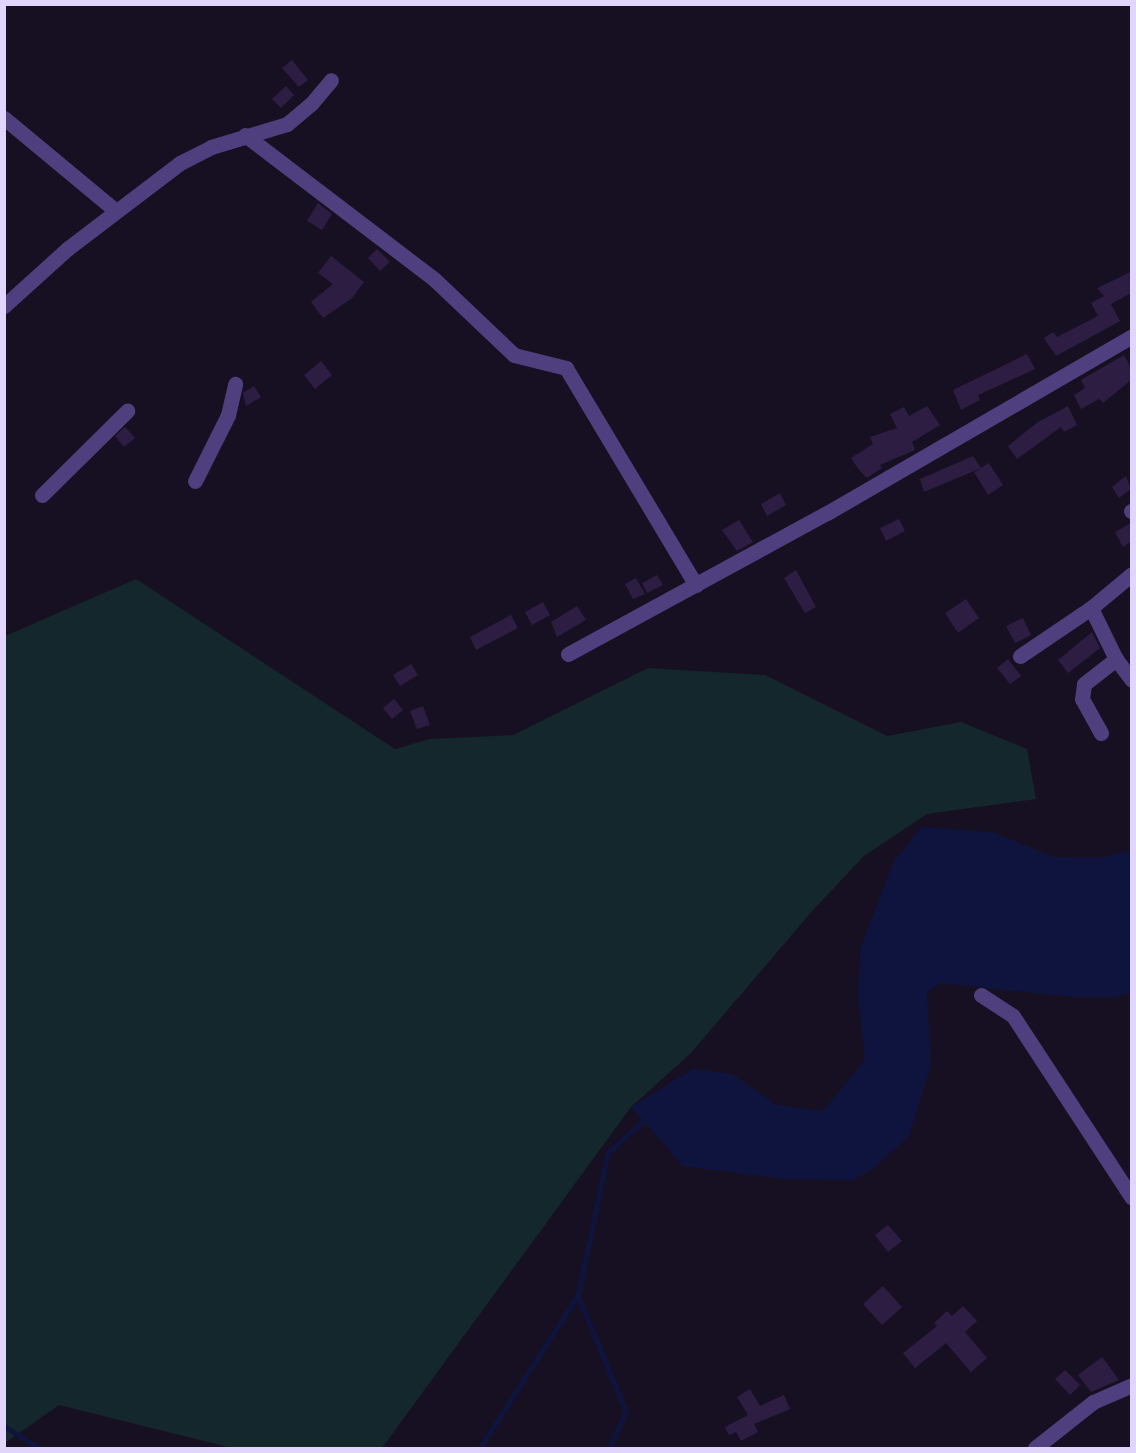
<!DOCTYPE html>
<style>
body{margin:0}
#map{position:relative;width:1136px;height:1453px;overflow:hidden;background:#171022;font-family:Commissioner,sans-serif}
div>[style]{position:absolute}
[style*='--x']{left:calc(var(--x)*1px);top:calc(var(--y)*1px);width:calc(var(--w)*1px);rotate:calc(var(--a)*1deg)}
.green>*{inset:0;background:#13272c}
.water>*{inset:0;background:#0e143d}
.stream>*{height:4.5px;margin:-2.25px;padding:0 2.25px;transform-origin:2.25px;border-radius:2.25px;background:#0e143d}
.building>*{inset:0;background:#2e1d42}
.minor>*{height:15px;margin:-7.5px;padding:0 7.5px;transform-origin:7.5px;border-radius:7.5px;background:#503f7e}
span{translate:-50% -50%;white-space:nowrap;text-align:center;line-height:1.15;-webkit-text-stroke:6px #171022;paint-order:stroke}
.frame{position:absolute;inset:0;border:6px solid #e2d5fc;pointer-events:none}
</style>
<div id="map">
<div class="green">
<i style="clip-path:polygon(136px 579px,395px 749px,430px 739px,513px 735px,648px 668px,765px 675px,887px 736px,961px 722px,1027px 749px,1036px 799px,927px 814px,864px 856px,813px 910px,691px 1053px,631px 1107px,382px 1448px,232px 1448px,59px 1405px,5px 1443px,5px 636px)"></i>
</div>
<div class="water">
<i style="clip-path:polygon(921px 827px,992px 832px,1054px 857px,1102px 858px,1131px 850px,1131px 992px,1116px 997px,1072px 997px,941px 983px,927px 992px,931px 1065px,909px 1136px,873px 1169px,853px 1180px,785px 1179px,683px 1166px,631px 1107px,693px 1069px,732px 1074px,777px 1105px,823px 1111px,865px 1059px,858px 997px,860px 949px,894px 861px)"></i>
</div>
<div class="stream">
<i style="--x:578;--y:1295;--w:126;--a:67.5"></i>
<i style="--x:626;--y:1411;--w:40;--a:113.4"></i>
<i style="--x:4;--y:1426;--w:41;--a:32.2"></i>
<i style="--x:480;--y:1448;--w:182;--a:-57.4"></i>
<i style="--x:578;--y:1295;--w:146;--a:-78.2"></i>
<i style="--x:608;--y:1152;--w:53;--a:-41.2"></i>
</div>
<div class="building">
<i style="clip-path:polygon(292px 60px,308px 80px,299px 87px,282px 68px)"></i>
<i style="clip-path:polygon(286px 86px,294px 95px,281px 108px,272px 99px)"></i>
<i style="clip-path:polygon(318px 203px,332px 214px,322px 230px,307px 221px)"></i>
<i style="clip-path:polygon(377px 249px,390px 262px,380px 271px,368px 258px)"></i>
<i style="clip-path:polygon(331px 256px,364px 282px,352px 298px,323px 318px,311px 302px,333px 284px,318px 273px)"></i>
<i style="clip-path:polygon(1131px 272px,1131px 293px,1111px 304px,1120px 321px,1056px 356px,1044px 338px,1053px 332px,1057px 337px,1098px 316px,1091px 303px,1104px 296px,1097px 288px)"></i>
<i style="clip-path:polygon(1027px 354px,1035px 369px,978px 395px,980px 400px,961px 410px,953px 390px)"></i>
<i style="clip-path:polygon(1124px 355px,1131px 368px,1131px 380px,1103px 403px,1099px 399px,1081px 409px,1074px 395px,1085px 388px,1081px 380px)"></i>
<i style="clip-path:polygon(321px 361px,332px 375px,315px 389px,304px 375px)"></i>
<i style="clip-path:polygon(254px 386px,261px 397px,246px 406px,243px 393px)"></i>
<i style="clip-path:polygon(927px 406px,940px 425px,912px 442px,915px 450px,880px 465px,882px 468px,867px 478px,859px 470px,851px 458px,873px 444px,870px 437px,897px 428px,890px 414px,904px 407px,909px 416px)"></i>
<i style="clip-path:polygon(1068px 406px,1077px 425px,1064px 432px,1061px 427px,1017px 459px,1008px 446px,1038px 422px)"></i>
<i style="clip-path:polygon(125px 427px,135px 438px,124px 447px,115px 436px)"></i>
<i style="clip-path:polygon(973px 456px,981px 468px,924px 492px,920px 479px)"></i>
<i style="clip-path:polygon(989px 463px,1003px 485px,988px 495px,974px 472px)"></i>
<i style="clip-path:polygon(1126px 476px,1131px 489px,1119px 498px,1112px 487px)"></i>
<i style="clip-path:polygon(780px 493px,786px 505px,767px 516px,761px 504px)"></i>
<i style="clip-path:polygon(899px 519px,905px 531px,886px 541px,880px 528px)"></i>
<i style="clip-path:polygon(739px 520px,753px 542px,737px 551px,722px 530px)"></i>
<i style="clip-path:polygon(1131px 523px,1131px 542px,1123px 547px,1115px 532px)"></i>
<i style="clip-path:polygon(796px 570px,816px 607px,805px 613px,784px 578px)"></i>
<i style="clip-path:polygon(657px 575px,663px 585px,647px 593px,642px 583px)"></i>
<i style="clip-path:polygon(636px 578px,645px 594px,633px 599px,625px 584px)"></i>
<i style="clip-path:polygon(966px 599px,979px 618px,958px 633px,945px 613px)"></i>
<i style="clip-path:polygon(543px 602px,550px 615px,532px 625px,525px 612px)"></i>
<i style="clip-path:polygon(577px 606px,586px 620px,557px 637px,551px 622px)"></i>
<i style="clip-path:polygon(511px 615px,518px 628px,476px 650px,470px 637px)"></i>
<i style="clip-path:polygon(1023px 618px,1031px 635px,1015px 643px,1006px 626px)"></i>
<i style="clip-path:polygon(1092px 632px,1100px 648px,1068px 673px,1058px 660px)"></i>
<i style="clip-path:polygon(1008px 659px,1021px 676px,1010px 684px,997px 668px)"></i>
<i style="clip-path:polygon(411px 664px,418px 675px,400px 686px,393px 675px)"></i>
<i style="clip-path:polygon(394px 699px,403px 710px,392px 719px,383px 708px)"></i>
<i style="clip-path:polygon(423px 706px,430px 725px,417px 729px,410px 711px)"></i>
<i style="clip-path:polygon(888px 1225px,902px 1241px,888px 1252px,875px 1235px)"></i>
<i style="clip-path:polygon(883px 1286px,902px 1307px,882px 1325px,863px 1304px)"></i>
<i style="clip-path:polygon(963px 1306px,977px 1321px,965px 1332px,987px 1358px,971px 1372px,946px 1343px,915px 1368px,903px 1353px,937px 1326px,934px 1323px,947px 1311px,952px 1316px)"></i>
<i style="clip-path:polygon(1102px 1357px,1119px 1380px,1091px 1392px,1078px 1375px)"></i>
<i style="clip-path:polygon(1065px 1370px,1080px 1385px,1070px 1395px,1055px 1379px)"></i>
<i style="clip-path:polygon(750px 1389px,760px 1406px,784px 1395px,790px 1409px,754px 1424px,758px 1432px,741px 1441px,736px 1432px,729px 1435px,725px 1427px,748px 1415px,737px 1397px)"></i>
</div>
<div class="minor">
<i style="--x:4;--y:118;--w:144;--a:39.7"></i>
<i style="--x:245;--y:135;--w:238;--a:37.3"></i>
<i style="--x:434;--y:279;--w:110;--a:43.5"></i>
<i style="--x:514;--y:355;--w:54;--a:14"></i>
<i style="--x:566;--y:368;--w:253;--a:59.1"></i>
<i style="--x:4;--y:306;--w:85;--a:-42.1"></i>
<i style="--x:67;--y:249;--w:142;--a:-37.3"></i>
<i style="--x:180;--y:163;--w:35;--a:-27"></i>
<i style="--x:211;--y:147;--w:79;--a:-16.8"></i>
<i style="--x:287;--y:124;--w:31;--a:-40"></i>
<i style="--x:311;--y:104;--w:31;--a:-50"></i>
<i style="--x:195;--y:481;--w:74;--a:-63.4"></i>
<i style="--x:228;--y:415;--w:32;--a:-77"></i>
<i style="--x:42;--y:495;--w:120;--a:-44.7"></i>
<i style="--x:1131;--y:511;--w:1;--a:0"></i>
<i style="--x:1091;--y:608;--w:57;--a:63.9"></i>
<i style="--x:1116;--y:659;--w:26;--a:53"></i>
<i style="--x:568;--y:654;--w:295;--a:-28.6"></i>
<i style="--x:827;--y:513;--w:353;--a:-30.1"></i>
<i style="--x:1020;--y:656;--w:86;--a:-34.1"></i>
<i style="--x:1091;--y:608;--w:53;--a:-39.7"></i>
<i style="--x:1101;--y:733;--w:39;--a:-119"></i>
<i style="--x:1082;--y:699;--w:15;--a:-82"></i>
<i style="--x:1084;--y:684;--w:41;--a:-38"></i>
<i style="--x:981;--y:995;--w:38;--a:33"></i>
<i style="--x:1013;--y:1016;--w:217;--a:56.8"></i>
<i style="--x:1035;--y:1448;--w:74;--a:-38.4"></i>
<i style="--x:1093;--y:1402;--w:43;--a:-23.6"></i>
</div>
<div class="frame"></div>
</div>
